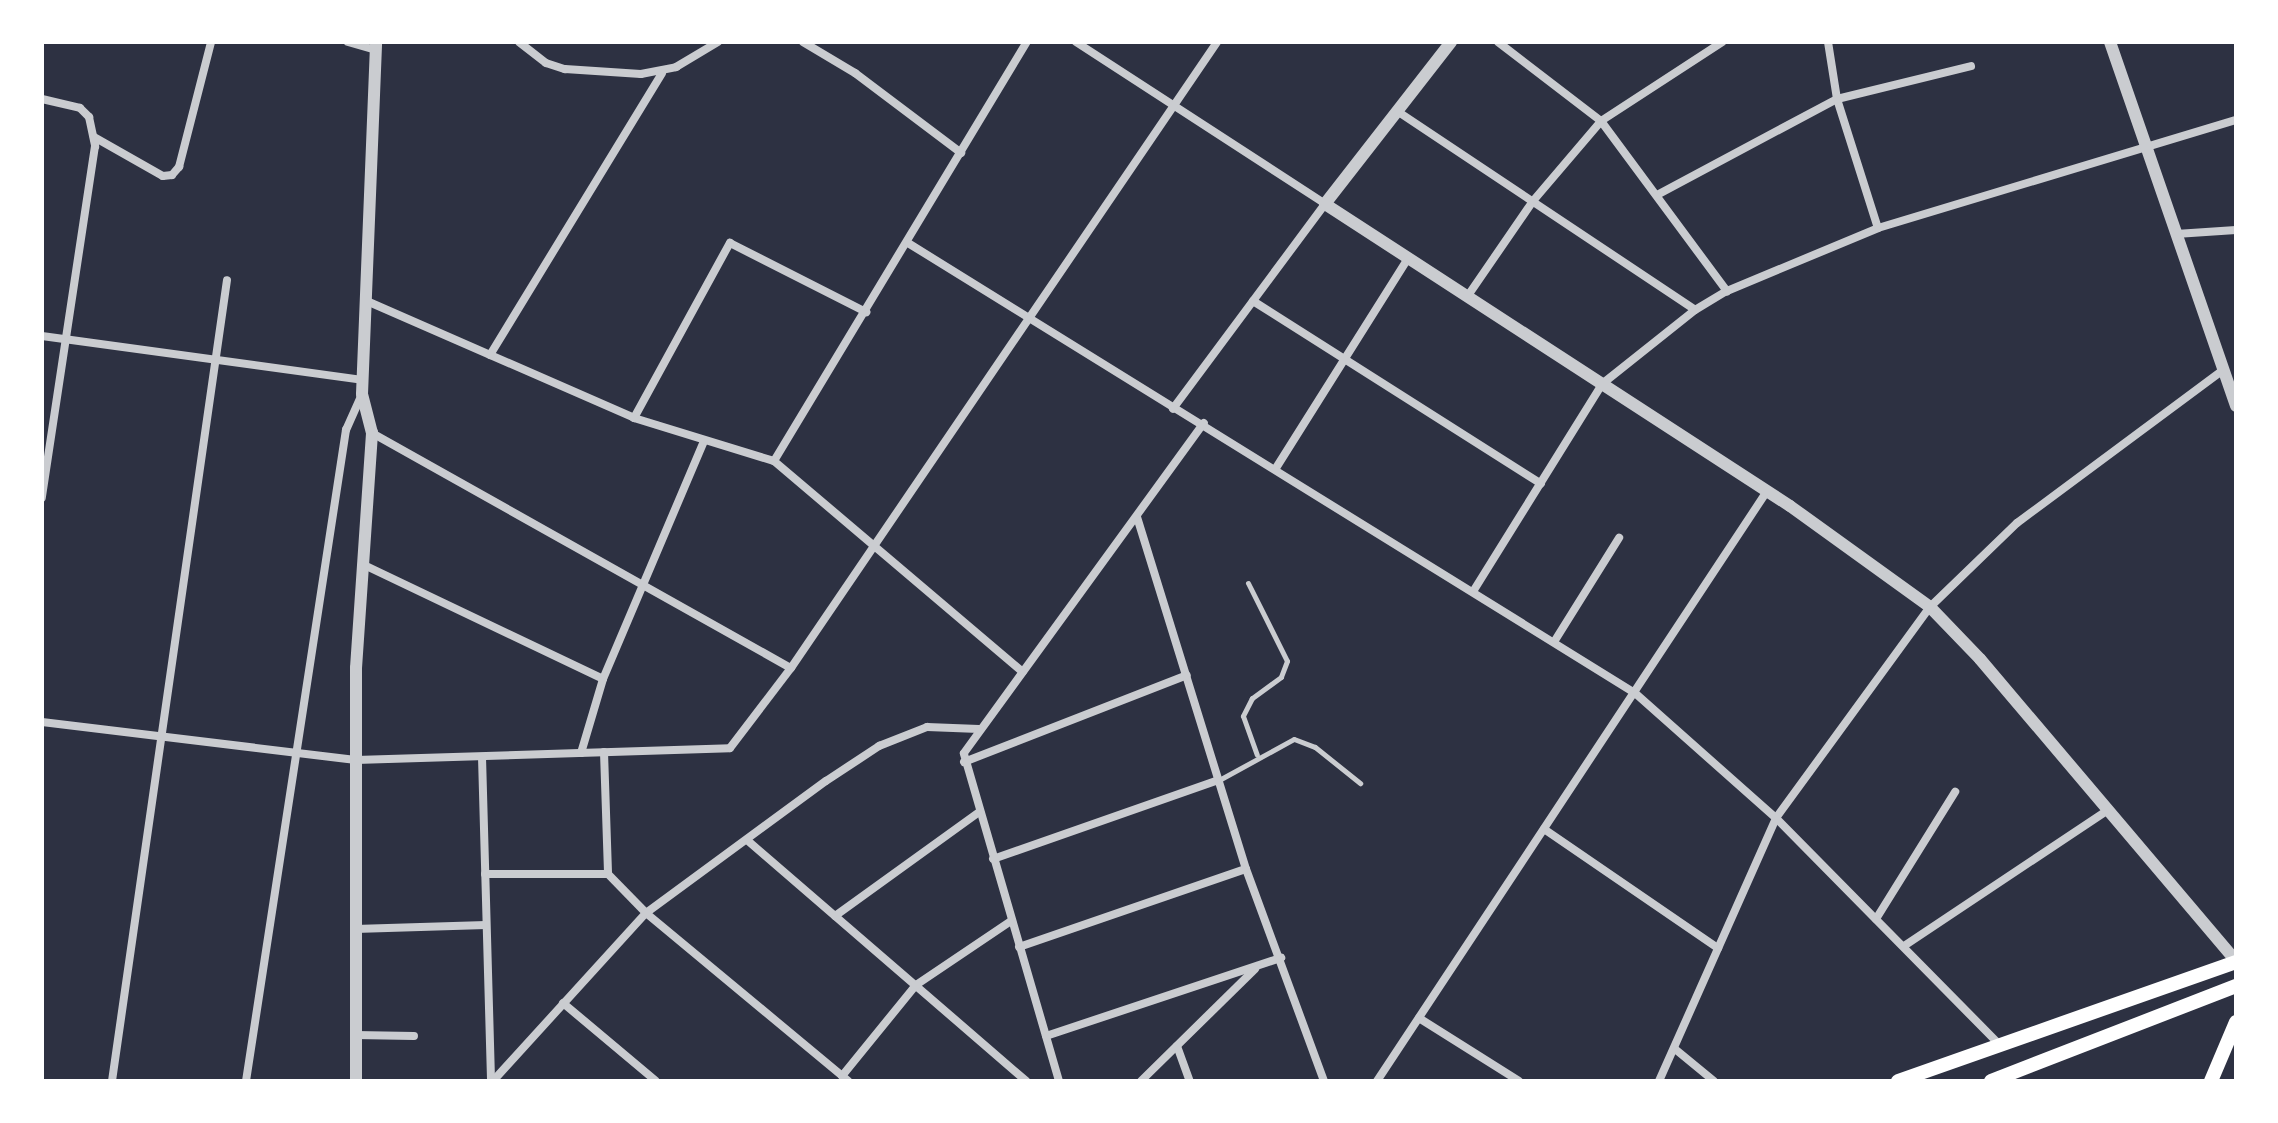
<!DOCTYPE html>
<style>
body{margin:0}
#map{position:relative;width:2278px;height:1123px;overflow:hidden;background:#2d3142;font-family:Montserrat,sans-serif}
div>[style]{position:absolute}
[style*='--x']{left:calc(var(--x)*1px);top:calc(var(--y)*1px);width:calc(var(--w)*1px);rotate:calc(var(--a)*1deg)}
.service>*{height:5px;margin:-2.5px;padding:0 2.5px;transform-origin:2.5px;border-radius:2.5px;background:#caccd0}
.minor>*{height:8px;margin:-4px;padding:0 4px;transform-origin:4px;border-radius:4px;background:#caccd0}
.tertiary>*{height:12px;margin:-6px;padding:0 6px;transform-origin:6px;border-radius:6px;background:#caccd0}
.secondary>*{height:14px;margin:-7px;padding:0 7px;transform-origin:7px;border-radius:7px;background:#fff}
span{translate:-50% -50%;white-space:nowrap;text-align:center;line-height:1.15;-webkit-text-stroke:6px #fff;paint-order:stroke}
.frame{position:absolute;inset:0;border:44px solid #fff;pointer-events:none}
</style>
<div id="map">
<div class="service">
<i style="--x:1248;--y:583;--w:87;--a:63.4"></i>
<i style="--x:1287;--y:661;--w:17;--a:111"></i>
<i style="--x:1281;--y:677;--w:36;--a:144"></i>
<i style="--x:1252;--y:698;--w:20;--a:117"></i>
<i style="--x:1243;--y:716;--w:41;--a:70.3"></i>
<i style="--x:1219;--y:780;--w:85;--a:-28.7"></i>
<i style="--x:1294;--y:739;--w:22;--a:21"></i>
<i style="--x:1315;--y:747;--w:58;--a:38.7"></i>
</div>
<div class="minor">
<i style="--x:348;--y:42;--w:29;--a:16"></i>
<i style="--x:519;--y:42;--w:34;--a:38"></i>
<i style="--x:546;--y:63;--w:20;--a:18"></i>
<i style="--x:565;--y:69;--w:76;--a:3.8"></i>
<i style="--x:641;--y:74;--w:36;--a:-11"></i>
<i style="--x:676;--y:67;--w:49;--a:-30.8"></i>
<i style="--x:803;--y:42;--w:61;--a:30.8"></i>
<i style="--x:855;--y:73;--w:133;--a:37"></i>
<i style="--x:1076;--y:42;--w:297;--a:33"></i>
<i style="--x:1325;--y:204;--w:255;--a:126.6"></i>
<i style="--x:1498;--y:42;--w:130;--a:37.5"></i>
<i style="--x:1601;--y:121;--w:212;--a:53.5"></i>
<i style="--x:1828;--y:42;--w:58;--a:81"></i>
<i style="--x:1837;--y:99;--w:135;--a:72.4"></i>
<i style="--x:42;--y:99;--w:39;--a:13"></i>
<i style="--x:80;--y:108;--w:13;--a:45"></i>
<i style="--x:89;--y:117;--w:30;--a:78"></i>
<i style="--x:95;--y:146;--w:356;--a:98.6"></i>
<i style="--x:1397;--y:111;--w:358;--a:33.7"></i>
<i style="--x:94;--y:137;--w:79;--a:29.5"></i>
<i style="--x:163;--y:176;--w:9;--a:-6"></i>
<i style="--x:172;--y:175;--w:11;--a:-49"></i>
<i style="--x:179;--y:167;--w:129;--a:-75.6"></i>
<i style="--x:1657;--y:195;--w:204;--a:-28.1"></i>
<i style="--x:1837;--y:99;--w:138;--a:-13.8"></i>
<i style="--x:2176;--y:234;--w:60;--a:-3.8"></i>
<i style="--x:908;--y:243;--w:855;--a:31.76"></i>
<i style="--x:1635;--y:693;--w:188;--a:41.6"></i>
<i style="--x:1776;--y:818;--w:316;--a:45.4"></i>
<i style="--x:1467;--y:297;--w:116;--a:-55.5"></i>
<i style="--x:1533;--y:201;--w:105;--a:-49.6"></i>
<i style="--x:1601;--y:121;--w:145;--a:-33.1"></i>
<i style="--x:1253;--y:301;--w:341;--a:32.4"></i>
<i style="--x:369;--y:302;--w:289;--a:23.6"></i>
<i style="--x:634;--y:418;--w:146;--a:17.1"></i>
<i style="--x:774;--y:461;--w:326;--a:40.3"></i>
<i style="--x:42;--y:336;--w:325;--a:7.8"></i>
<i style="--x:490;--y:355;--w:330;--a:-58.6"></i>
<i style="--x:634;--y:418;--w:200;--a:-61.3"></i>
<i style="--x:730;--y:243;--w:153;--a:26.9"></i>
<i style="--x:372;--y:433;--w:480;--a:29.3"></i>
<i style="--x:774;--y:461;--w:489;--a:-58.9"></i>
<i style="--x:1276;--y:468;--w:248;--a:-57.8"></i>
<i style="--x:1137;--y:517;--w:368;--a:72.8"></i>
<i style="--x:1246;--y:869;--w:226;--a:69.8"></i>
<i style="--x:362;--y:564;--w:267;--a:25.5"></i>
<i style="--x:1474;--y:590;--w:243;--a:-58.1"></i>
<i style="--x:1602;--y:384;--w:119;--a:-38.5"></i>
<i style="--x:1695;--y:310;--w:37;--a:-31"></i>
<i style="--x:1727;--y:291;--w:164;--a:-22.6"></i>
<i style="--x:1878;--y:228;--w:374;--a:-16.8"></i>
<i style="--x:1554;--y:642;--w:123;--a:-58"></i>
<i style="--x:42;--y:722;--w:316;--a:6.9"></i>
<i style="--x:356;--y:760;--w:374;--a:-1.8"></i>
<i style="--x:730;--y:748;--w:101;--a:-52.7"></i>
<i style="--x:791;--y:668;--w:757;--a:-55.76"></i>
<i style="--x:604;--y:752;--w:122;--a:88.1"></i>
<i style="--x:581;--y:753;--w:77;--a:-73.4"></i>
<i style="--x:603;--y:679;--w:259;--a:-67"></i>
<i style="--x:482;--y:757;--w:324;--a:88.4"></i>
<i style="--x:964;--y:762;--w:239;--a:-21.3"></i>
<i style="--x:1544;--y:829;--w:211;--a:34.4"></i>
<i style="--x:747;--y:840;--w:369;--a:40.8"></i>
<i style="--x:993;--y:859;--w:239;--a:-19.3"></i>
<i style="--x:485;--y:874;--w:123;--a:0"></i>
<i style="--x:608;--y:874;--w:54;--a:45.7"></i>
<i style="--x:646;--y:913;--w:263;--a:39.7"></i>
<i style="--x:835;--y:916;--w:178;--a:-35.8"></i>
<i style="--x:1876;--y:919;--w:150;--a:-58.1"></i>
<i style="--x:355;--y:929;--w:131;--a:-1.7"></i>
<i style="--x:1904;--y:946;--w:245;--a:-33.7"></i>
<i style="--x:1019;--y:947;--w:240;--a:-19"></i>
<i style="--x:563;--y:1003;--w:121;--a:40"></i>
<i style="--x:1419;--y:1018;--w:118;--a:32.2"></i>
<i style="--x:355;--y:1035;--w:59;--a:1"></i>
<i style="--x:1046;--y:1036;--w:248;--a:-18.4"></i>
<i style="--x:1177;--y:1046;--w:37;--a:70"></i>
<i style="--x:1675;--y:1049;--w:50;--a:39.4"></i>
<i style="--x:842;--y:1076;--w:117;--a:-50.9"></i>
<i style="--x:916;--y:985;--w:115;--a:-34"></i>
<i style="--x:112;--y:1081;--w:809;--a:-81.83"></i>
<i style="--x:246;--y:1081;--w:659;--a:-81.27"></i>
<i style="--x:346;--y:430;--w:36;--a:-66"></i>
<i style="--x:493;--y:1081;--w:227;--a:-47.7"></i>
<i style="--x:646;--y:913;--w:223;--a:-36.3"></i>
<i style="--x:826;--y:781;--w:64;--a:-33.4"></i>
<i style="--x:879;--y:746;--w:52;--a:-21.6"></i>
<i style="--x:927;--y:727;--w:52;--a:2.2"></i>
<i style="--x:1059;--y:1081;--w:341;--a:-106.2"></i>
<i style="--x:964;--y:753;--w:408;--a:-54"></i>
<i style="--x:1141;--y:1081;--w:160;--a:-44.5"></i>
<i style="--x:1377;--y:1081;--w:707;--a:-56.53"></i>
<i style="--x:1659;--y:1081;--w:288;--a:-66"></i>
<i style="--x:1776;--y:818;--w:261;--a:-53.9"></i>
<i style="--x:1930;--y:607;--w:121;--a:-44"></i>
<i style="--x:2017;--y:523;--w:258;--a:-36.6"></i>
</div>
<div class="tertiary">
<i style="--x:1451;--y:42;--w:205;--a:127.9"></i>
<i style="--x:1325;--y:204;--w:554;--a:33"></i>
<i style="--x:1790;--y:506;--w:173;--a:35.8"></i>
<i style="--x:1930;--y:607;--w:72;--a:46.1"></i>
<i style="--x:1980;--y:659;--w:396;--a:49.7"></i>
<i style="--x:2110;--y:42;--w:385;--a:70.9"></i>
<i style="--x:356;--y:1081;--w:413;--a:-90"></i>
<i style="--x:356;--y:668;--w:236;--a:-86.1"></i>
<i style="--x:372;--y:433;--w:40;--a:-104.4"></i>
<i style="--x:362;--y:394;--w:352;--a:-87.7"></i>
</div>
<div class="secondary">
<i style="--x:1898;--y:1081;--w:358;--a:-19.4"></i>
<i style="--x:1991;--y:1081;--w:263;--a:-21.2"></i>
<i style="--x:2211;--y:1081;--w:64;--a:-67"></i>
</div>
<div class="frame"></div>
</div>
